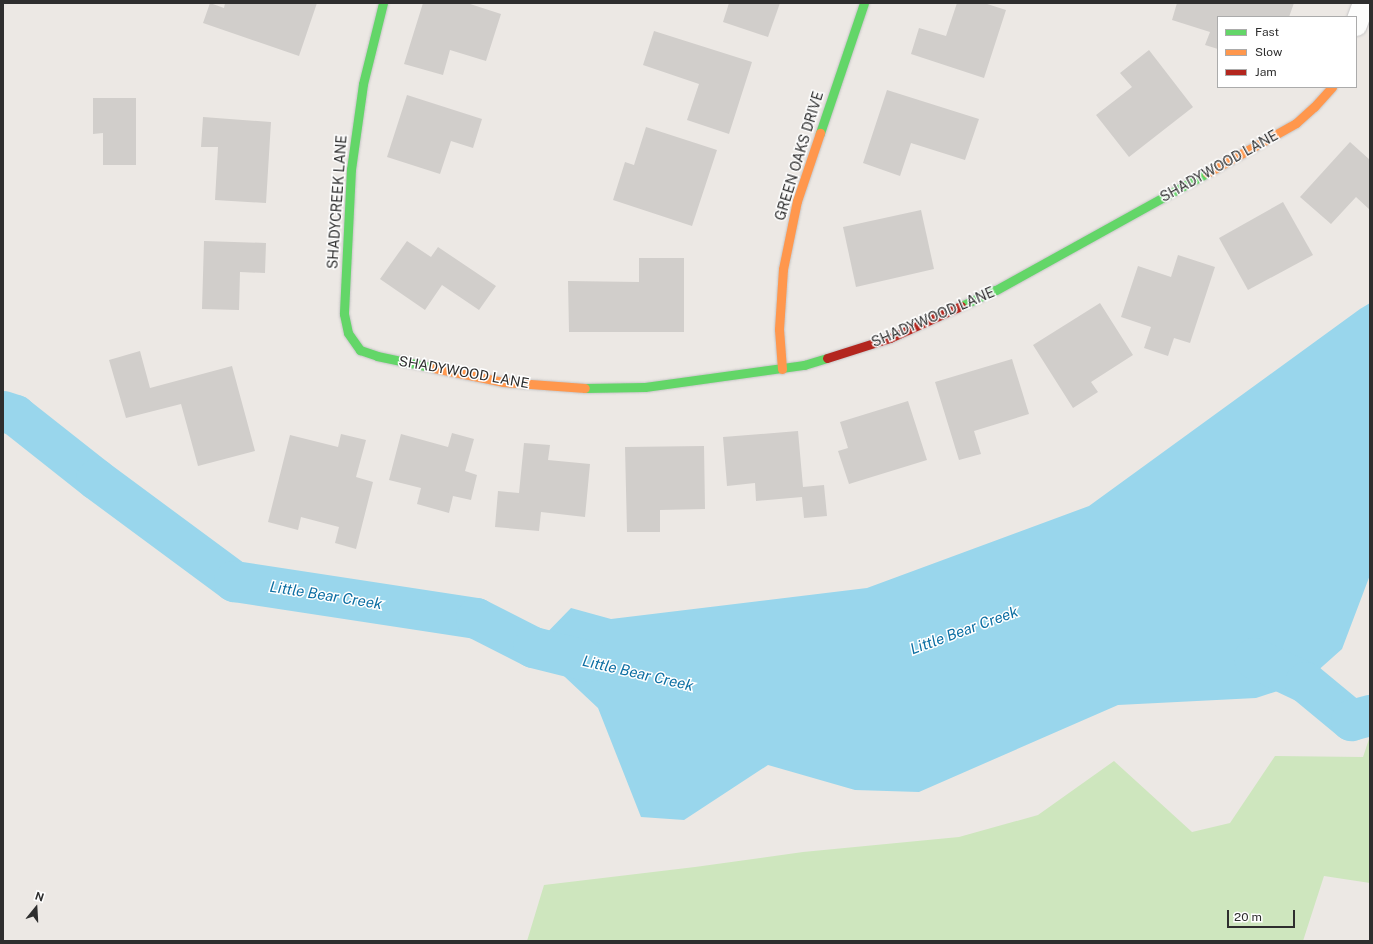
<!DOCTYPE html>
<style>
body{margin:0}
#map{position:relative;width:1373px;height:944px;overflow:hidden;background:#ece8e4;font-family:"Public Sans",sans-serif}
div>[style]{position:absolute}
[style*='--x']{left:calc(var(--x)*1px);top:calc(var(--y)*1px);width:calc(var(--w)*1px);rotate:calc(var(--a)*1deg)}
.green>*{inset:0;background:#cee6be}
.water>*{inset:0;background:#99d6ec}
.river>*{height:41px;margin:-20.5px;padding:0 20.5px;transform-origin:20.5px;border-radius:20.5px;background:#99d6ec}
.building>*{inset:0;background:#d1cecb}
.roads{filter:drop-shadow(0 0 1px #c5c4c5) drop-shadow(0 0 1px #c5c4c5)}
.street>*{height:22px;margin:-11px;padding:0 11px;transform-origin:11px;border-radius:11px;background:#fcfcfb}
.fast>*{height:9px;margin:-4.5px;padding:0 4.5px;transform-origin:4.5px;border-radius:4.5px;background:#63d668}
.slow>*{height:9px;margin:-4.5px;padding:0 4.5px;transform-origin:4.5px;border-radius:4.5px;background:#ff974d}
.jam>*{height:9px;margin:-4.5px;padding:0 4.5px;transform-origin:4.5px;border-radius:4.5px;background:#b3261e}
span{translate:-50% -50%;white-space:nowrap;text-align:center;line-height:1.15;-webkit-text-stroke:3px #fff;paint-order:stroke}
.street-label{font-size:14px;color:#2e2e2e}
.water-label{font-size:15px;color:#0d6fa3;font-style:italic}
.frame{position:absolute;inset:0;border:4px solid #2e2e2e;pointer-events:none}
.legend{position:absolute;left:1217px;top:16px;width:140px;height:72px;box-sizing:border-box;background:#fff;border:1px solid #ababab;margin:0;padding:5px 7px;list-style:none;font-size:12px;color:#2e2e2e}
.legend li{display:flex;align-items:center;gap:8px;height:20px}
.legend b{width:20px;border:1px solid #ababab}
.north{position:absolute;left:16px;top:888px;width:40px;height:40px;-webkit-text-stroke:3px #fff;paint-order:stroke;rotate:18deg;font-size:11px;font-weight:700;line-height:16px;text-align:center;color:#2e2e2e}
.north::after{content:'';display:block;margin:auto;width:14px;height:18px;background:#2e2e2e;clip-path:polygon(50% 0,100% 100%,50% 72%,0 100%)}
.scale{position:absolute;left:1227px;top:910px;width:68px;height:18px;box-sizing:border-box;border:2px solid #2e2e2e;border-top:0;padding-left:5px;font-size:12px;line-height:14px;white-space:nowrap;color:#2e2e2e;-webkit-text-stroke:3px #fff;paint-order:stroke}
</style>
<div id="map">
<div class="green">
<i style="clip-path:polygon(1370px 736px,1370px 883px,1324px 876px,1303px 941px,527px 941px,544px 885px,695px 867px,803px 852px,959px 837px,1038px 815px,1114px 761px,1192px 832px,1230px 823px,1275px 756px,1363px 757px)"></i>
</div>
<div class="water">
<i style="clip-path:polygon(1370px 303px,1370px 575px,1342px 649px,1305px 682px,1256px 698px,1118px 705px,919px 792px,855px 790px,768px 765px,684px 820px,641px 817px,598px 708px,533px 647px,571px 608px,611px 619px,867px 588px,1089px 506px,1360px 309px)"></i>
</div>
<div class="river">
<i style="--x:3;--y:411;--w:13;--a:18"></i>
<i style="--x:15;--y:415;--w:103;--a:38.3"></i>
<i style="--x:96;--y:479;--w:172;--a:36.5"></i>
<i style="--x:234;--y:581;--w:245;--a:8.7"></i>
<i style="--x:476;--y:618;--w:64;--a:27"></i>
<i style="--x:533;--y:647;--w:58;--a:14"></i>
<i style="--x:1254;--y:658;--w:56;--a:25.2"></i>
<i style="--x:1305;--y:682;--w:60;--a:39.6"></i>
<i style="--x:1351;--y:720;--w:20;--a:-15"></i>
</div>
<div class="building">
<i style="clip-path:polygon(210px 3px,224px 8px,225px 3px,317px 3px,299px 56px,203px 23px)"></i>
<i style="clip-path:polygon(423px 3px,467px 3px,501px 14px,486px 61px,450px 50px,443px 75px,404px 64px)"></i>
<i style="clip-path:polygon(729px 3px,780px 3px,768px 37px,723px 22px)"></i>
<i style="clip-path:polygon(957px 3px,984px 3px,1006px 10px,984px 78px,911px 54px,919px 28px,946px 36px)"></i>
<i style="clip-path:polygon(1177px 3px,1241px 4px,1294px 3px,1289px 17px,1218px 17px,1218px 49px,1205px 45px,1210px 32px,1172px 20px)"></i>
<i style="clip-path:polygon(654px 31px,752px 62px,729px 134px,687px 120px,699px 84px,643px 65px)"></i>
<i style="clip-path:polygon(1149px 50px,1193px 107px,1129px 157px,1096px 115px,1132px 87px,1120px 73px)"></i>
<i style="clip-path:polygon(887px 90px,979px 119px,965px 160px,911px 143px,900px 176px,863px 163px)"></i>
<i style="clip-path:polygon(407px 95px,482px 119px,473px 148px,451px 141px,440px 174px,387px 157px)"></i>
<i style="clip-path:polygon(93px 98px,136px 98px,136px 165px,103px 165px,103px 133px,93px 134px)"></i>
<i style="clip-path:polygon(203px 117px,271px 122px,266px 203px,215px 200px,218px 147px,201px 147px)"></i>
<i style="clip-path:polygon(646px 127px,717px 150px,692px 226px,613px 200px,625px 162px,634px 165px)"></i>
<i style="clip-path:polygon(1350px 142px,1370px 160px,1370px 210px,1356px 197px,1331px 224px,1300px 197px)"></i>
<i style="clip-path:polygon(1283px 202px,1313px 255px,1248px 290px,1219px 238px)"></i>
<i style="clip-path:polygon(921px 210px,934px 269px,856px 287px,843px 227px)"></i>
<i style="clip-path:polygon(204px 241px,266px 243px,265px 273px,240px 272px,239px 310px,202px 309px)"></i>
<i style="clip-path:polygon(407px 241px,431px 257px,438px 247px,496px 286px,479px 310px,442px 285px,425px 310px,380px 279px)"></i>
<i style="clip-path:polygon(1178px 255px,1215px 267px,1190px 343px,1174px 338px,1168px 356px,1144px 348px,1151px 327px,1121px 317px,1138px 266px,1171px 277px)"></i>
<i style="clip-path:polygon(639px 258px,684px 258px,684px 332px,569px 332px,568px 281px,639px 282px)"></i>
<i style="clip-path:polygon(1100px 303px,1133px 355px,1091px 382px,1098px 392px,1073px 408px,1033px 345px)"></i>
<i style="clip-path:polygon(140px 351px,150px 388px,232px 366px,255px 451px,198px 466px,181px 404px,126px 418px,109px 360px)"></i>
<i style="clip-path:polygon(1012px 359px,1029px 414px,974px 431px,981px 454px,959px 460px,935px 382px)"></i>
<i style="clip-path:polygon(908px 401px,927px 460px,849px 484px,838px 451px,848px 448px,840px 422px)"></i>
<i style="clip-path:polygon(798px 431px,803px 487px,824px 485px,827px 516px,804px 518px,802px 497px,756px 501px,755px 483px,727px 486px,723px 437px)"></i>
<i style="clip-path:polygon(452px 433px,474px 439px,465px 471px,477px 475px,471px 500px,453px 496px,449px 513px,417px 504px,421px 488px,389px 480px,401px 434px,448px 447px)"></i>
<i style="clip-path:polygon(341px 434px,366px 440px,356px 477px,373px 482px,356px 549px,335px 543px,339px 527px,301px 517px,298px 530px,268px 522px,290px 435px,338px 447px)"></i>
<i style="clip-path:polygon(524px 443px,550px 445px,548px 460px,590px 464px,585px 517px,541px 512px,539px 531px,495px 527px,498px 491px,519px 493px)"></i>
<i style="clip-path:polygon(704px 446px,705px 509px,660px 510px,660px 532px,627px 532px,625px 447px)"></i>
</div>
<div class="roads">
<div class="street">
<i style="--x:1356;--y:25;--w:23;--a:-70"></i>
</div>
<div class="fast">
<i style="--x:383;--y:3;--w:83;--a:103.9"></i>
<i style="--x:363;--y:84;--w:86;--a:98"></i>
<i style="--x:351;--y:169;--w:145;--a:92.8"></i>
<i style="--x:344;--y:314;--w:19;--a:78"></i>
<i style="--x:348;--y:333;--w:21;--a:55"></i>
<i style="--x:360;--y:350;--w:18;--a:19"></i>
<i style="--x:377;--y:356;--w:58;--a:11.9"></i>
<i style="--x:820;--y:133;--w:137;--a:-71.3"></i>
<i style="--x:961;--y:306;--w:38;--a:-25"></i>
<i style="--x:996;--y:290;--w:241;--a:-29"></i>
<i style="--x:585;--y:388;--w:60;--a:-1"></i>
<i style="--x:645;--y:387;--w:161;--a:-7.9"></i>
<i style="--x:804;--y:365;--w:24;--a:-17"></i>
</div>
<div class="slow">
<i style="--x:1207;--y:173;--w:102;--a:-29.3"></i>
<i style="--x:1296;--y:123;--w:24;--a:-42"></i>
<i style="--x:1314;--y:107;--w:27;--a:-48"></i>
<i style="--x:434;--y:368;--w:70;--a:11.5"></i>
<i style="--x:503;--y:382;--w:82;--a:4.2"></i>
<i style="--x:782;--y:369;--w:40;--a:-94.3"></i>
<i style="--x:779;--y:329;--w:60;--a:-86.2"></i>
<i style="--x:783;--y:269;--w:69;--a:-78.4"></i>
<i style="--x:797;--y:201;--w:72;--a:-71.3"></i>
</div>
<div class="jam">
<i style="--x:827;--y:358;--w:66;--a:-17.6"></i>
<i style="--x:890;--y:338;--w:78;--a:-24.3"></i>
</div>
</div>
<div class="street-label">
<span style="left:799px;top:156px;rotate:-73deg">GREEN OAKS DRIVE</span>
<span style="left:1219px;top:166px;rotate:-29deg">SHADYWOOD LANE</span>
<span style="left:337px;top:202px;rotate:-86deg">SHADYCREEK LANE</span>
<span style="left:933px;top:317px;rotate:-23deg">SHADYWOOD LANE</span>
<span style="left:464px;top:372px;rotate:10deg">SHADYWOOD LANE</span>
</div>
<div class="water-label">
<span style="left:326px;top:595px;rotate:9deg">Little Bear Creek</span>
<span style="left:964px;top:630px;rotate:-20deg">Little Bear Creek</span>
<span style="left:638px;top:673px;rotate:13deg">Little Bear Creek</span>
</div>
<div class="frame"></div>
<ul class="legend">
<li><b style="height:5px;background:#63d668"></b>Fast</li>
<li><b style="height:5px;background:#ff974d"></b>Slow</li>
<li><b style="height:5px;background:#b3261e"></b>Jam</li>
</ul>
<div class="north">N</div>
<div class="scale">20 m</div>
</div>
